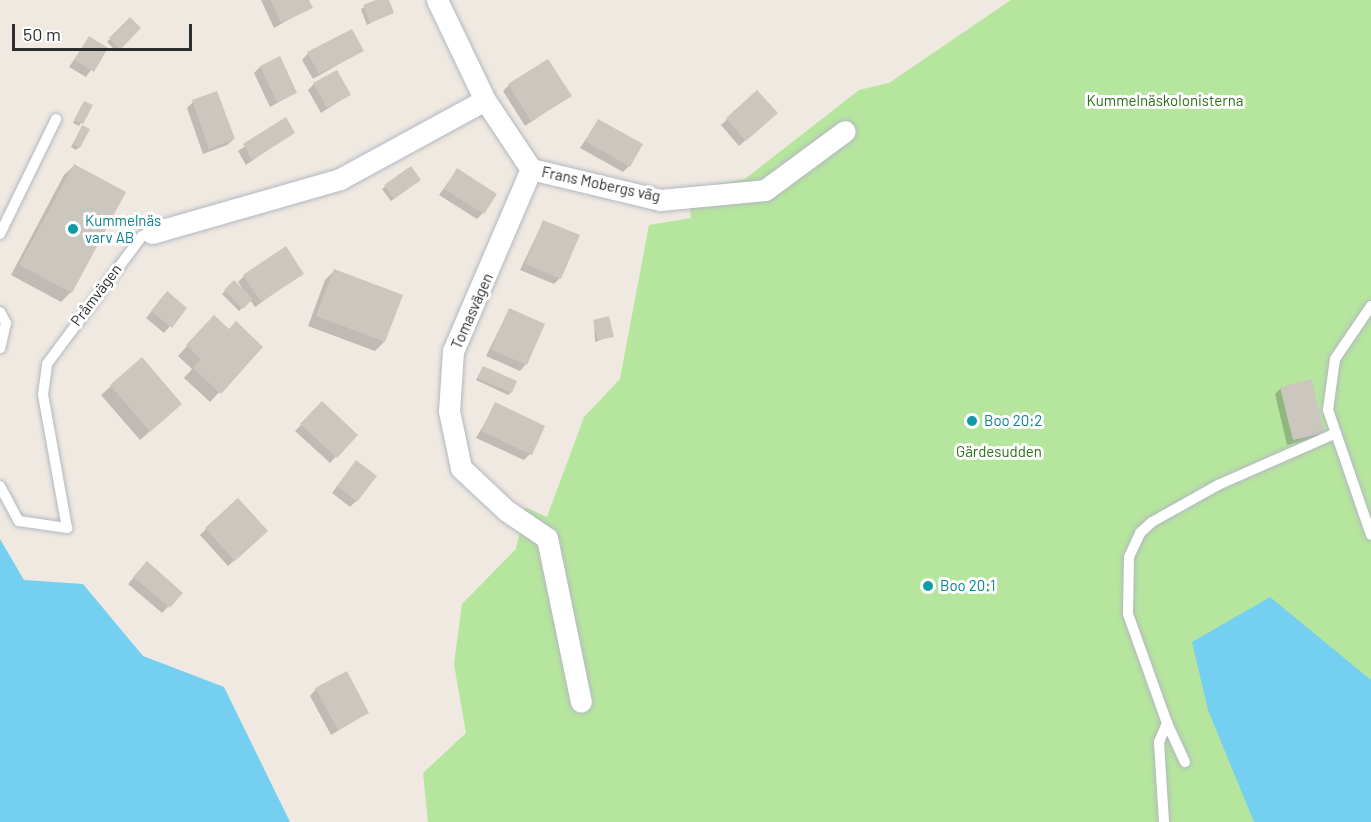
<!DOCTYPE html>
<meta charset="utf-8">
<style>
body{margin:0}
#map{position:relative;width:1371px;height:822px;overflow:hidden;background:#efe9e1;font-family:Barlow,sans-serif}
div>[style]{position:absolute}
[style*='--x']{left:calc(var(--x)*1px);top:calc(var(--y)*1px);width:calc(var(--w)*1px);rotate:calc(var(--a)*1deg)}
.green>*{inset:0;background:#b6e59e}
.water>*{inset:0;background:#75cff0}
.shadow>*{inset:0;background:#0003}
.building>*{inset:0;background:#cbc7bf}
.roads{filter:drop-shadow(0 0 2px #b4b7c1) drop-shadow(0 0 2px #b4b7c1)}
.service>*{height:10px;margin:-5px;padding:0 5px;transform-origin:5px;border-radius:5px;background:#fff}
.minor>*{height:21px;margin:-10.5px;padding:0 10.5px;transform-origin:10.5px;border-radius:10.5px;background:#fff}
.dots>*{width:16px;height:16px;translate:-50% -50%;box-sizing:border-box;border:3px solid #fff;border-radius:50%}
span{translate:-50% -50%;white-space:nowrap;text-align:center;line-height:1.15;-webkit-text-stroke:6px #fff;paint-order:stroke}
.park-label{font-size:15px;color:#2c6e1b}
.street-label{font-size:15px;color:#2e2e2e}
.culture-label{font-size:15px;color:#0d838f}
.left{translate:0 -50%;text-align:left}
.scale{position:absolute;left:12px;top:24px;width:180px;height:27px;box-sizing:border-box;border:3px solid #2e2e2e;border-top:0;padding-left:8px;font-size:18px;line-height:21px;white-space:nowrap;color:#2e2e2e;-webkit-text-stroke:4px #fff;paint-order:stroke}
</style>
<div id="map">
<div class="green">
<i style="clip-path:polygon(1011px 0,1371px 0,1371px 822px,428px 822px,423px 773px,466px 733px,454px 664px,462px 604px,516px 549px,525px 507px,547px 517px,584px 417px,620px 379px,649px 225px,691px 218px,688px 189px,745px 179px,859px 90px,889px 83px)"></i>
</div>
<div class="water">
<i style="clip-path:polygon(0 539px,24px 580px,83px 584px,143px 656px,224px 687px,290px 822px,0 822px)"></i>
<i style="clip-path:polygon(1270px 597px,1371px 680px,1371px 822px,1254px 822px,1208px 710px,1192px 642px)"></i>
</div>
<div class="shadow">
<i style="clip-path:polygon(261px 0,308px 0,311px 7px,274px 28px)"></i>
<i style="clip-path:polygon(379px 0,387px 0,392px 12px,367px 25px,361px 9px)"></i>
<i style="clip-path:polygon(130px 19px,139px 28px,116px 51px,107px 42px)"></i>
<i style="clip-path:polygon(89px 38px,106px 49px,86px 77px,69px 67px)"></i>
<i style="clip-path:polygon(362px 51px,313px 79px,302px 60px,308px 53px)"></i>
<i style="clip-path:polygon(260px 67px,295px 93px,270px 107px,254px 73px)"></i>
<i style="clip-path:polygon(314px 84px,349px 95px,321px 113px,308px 90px)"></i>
<i style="clip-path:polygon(509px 85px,570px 96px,525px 126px,503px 91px)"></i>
<i style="clip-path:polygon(757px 92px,769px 119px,739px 146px,721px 125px)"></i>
<i style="clip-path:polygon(193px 102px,234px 139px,227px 145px,203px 154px,187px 108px)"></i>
<i style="clip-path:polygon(82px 105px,91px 106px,79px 126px,73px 123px)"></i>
<i style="clip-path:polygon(285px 120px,293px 133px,246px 165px,238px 151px)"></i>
<i style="clip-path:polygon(598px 121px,629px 166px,623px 172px,580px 148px)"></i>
<i style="clip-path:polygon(82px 127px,79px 147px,76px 150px,71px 147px)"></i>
<i style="clip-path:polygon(74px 166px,124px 193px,71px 292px,61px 302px,11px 275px,64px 175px)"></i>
<i style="clip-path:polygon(411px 168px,416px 182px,391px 201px,382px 189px)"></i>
<i style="clip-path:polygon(457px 170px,483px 213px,477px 219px,439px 195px)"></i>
<i style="clip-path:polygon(543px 222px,560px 278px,554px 284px,520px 270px)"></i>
<i style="clip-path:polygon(334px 271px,384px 342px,375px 351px,308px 326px,325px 280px)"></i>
<i style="clip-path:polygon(302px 273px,255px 307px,250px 300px,239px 311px,222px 294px,234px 282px,243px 289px,238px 282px,244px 276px)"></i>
<i style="clip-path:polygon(161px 300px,185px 308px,164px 333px,146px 318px)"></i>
<i style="clip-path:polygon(509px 310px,526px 364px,520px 371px,486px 356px)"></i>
<i style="clip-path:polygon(594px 321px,612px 336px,595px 342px)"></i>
<i style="clip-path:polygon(205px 326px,229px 331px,261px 347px,210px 402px,184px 378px,192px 369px,178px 356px)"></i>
<i style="clip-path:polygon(142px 359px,171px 413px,140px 440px,101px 395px)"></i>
<i style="clip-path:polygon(483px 368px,511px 392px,508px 395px,476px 380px)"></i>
<i style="clip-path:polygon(1281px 388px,1323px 432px,1317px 438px,1287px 445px,1275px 394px)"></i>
<i style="clip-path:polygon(322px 404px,356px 435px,330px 463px,295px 431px)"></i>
<i style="clip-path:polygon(496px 404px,530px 454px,524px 460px,476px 438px)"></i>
<i style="clip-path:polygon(351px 468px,356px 501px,350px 507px,332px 493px)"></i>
<i style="clip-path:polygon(206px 529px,260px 537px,228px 566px,200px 535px)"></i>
<i style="clip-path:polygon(141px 569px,181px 593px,162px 613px,128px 584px)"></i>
<i style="clip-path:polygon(316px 689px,367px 713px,331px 735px,310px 696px)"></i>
</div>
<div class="building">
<i style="clip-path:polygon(270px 0,309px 0,313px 8px,281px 23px)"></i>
<i style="clip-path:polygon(376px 0,389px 0,394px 13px,370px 23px,363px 5px)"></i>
<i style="clip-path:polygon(130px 17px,141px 28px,120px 50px,109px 38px)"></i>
<i style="clip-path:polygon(352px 29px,364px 51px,319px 74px,307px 52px)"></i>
<i style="clip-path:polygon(89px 36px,108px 48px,94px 72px,74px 60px)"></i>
<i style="clip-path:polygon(280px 56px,297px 93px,277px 102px,260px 66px)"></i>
<i style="clip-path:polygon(548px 59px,572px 96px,531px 121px,508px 84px)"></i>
<i style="clip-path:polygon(337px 70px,351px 95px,327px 108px,313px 83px)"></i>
<i style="clip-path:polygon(757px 90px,778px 113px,746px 141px,726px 118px)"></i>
<i style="clip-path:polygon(217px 91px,235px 139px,209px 149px,192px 100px)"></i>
<i style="clip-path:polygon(84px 101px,93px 105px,83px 124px,74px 120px)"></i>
<i style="clip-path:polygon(286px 117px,295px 133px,252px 160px,243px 144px)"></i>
<i style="clip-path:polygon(598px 119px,643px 144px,630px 167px,585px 141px)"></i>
<i style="clip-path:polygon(82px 125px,90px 129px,80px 148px,73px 144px)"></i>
<i style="clip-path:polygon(74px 164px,126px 192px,72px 293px,19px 265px)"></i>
<i style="clip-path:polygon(411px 166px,421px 180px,394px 199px,384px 185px)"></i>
<i style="clip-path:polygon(457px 168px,497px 194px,484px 214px,444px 189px)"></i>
<i style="clip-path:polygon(543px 220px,580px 235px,561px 279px,525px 264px)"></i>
<i style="clip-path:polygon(286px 246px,304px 274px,261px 302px,243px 275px)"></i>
<i style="clip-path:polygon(334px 269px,403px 295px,385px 342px,316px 316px)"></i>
<i style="clip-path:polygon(234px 280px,253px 299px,243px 309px,224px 290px)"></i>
<i style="clip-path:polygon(167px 291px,187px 308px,172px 328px,151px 311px)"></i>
<i style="clip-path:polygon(509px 308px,545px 324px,527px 365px,491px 350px)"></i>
<i style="clip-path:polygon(214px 315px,229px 329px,236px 321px,263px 347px,221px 394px,193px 368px,201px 359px,186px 345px)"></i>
<i style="clip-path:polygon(609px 316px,614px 337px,598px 340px,593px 320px)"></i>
<i style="clip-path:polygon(142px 357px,182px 404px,150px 432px,110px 385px)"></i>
<i style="clip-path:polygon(483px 366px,517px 381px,512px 393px,477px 378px)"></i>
<i style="clip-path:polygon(1312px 379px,1324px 433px,1293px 440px,1280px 387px)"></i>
<i style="clip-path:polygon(322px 401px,358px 435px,337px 458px,300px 424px)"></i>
<i style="clip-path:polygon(495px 402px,545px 426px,532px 455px,481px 431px)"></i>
<i style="clip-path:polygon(356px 460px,377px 476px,357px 502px,337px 486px)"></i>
<i style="clip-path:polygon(238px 498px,268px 531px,235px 561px,205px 528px)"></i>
<i style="clip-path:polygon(147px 561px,183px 593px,170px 608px,133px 577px)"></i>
<i style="clip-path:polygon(347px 671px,369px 713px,338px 730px,315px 688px)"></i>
</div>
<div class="roads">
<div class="service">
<i style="--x:0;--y:234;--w:128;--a:-64"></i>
<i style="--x:1371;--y:306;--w:64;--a:124.2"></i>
<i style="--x:1335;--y:359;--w:51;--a:97.8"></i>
<i style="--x:1328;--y:410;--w:132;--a:71"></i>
<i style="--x:0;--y:312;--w:13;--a:61"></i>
<i style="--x:6;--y:323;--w:26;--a:103"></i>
<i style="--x:0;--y:486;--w:40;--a:62"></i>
<i style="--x:19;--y:521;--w:49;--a:8.3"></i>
<i style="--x:67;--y:528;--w:136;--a:-100.2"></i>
<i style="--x:43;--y:394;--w:30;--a:-82"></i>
<i style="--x:47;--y:364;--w:159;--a:-53.4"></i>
<i style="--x:142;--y:236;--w:10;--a:-17"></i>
<i style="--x:1167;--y:723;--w:43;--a:65.2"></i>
<i style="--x:1164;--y:822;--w:80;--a:-93.6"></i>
<i style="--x:1159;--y:742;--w:21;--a:-67"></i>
<i style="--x:1167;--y:723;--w:116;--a:-109.7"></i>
<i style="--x:1128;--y:614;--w:57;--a:-89"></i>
<i style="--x:1129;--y:557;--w:26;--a:-65"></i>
<i style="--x:1140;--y:533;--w:16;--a:-43"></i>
<i style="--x:1152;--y:522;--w:76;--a:-29.3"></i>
<i style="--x:1218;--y:485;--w:127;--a:-23.7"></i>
</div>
<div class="minor">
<i style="--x:437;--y:0;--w:111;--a:64.4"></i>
<i style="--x:485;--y:100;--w:83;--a:56.3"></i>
<i style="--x:531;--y:169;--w:133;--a:13.5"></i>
<i style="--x:660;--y:200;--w:105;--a:-5.4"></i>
<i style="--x:765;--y:190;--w:99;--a:-36.4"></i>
<i style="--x:531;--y:169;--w:198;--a:113.2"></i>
<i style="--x:453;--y:351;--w:60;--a:93.8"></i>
<i style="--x:449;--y:411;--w:58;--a:78.1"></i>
<i style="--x:461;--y:468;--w:63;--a:43.1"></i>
<i style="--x:507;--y:511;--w:48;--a:34"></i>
<i style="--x:547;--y:538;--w:167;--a:78.3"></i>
<i style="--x:152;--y:233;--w:196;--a:-16"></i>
<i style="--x:340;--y:179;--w:165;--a:-28.6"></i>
</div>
</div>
<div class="dots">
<i style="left:73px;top:229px;background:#0f9aa8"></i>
<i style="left:972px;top:421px;background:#0f9aa8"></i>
<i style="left:928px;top:586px;background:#0f9aa8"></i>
</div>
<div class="park-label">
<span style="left:1165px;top:101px">Kummelnäskolonisterna</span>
<span style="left:999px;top:452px">Gärdesudden</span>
</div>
<div class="street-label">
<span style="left:601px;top:184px;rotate:12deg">Frans Mobergs väg</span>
<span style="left:96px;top:295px;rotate:-53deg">Pråmvägen</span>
<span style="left:472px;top:311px;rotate:-66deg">Tomasvägen</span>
</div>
<div class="culture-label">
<span class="left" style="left:85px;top:229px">Kummelnäs<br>varv AB</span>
<span class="left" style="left:984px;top:421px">Boo 20:2</span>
<span class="left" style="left:940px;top:586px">Boo 20:1</span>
</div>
<div class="scale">50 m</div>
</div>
